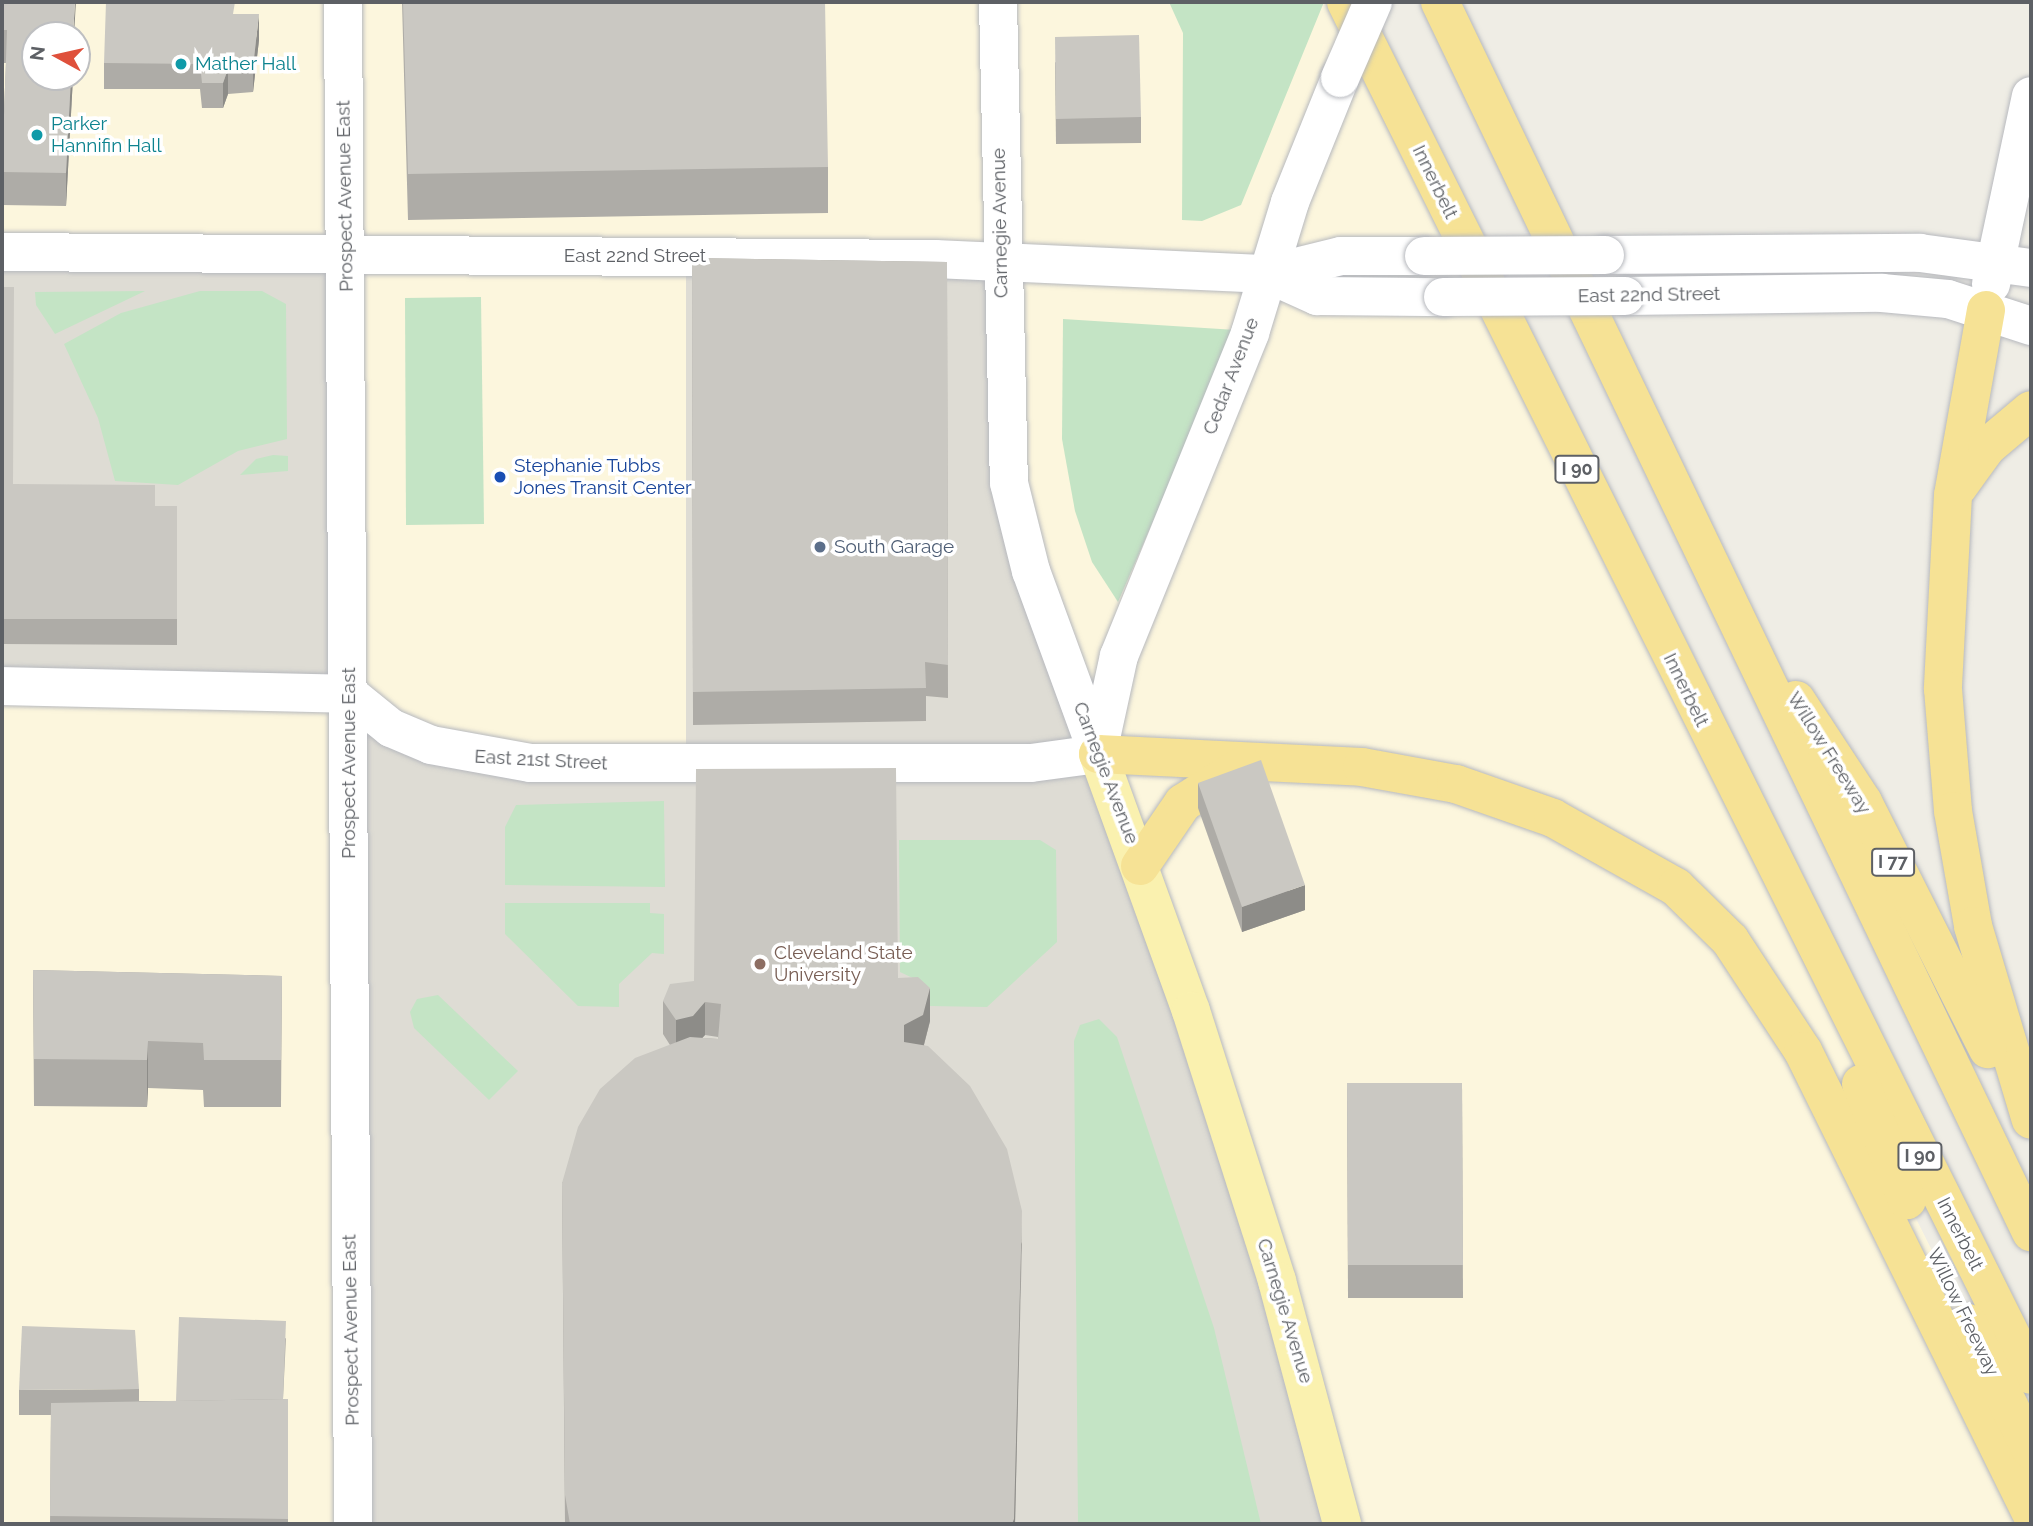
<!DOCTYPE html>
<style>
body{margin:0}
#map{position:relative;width:2033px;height:1526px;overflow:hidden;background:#efede5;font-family:Raleway,sans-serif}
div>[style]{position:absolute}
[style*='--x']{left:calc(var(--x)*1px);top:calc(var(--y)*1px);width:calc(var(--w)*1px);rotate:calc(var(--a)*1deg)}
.commercial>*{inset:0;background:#fcf6dd}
.education>*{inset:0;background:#dedcd4}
.green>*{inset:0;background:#c4e4c5}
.roads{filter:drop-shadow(0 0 2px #b7b9be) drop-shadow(0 0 2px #b7b9be)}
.secondary>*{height:38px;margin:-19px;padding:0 19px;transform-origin:19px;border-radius:19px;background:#fff}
.primary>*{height:38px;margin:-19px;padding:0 19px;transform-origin:19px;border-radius:19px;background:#faf1af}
.highway>*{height:38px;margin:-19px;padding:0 19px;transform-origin:19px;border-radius:19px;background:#f6e295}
.bridges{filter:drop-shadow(0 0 2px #b7b9be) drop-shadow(0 0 2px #b7b9be)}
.secondary-bridge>*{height:38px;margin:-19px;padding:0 19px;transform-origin:19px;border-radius:19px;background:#fff}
.wall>*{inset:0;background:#aeaca7}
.shaded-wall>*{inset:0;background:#8d8c88}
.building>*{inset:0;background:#cac8c2}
.dots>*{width:19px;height:19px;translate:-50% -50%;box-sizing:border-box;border:4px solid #fff;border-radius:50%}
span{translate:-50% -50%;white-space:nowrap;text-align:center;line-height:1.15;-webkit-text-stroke:7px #fff;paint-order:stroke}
.shield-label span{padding:2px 5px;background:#fff;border:2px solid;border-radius:5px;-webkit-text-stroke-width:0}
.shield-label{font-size:18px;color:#5d6065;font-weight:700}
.culture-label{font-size:19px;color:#0d838f}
.left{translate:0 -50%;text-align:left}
.street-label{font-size:19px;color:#5d6065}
.transit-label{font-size:19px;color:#164399}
.service-label{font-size:19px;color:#4e5e75}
.education-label{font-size:19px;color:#785e54}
.frame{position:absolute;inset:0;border:4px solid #5d6065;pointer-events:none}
.north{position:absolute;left:21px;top:21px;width:70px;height:70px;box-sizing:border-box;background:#fff;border:2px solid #bebfc1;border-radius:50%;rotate:278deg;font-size:19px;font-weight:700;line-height:28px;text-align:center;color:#5d6065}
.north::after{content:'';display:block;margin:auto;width:24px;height:32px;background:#df503b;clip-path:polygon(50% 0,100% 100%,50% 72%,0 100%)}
</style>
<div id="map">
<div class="commercial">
<i style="clip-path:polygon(evenodd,2px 2px,1346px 2px,1808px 937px,1889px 1164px,2031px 1450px,2031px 1524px,1342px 1524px,686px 257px,686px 764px,353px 1524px,2px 1524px,2px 2px,35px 35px,77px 35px,77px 77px,35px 77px,35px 35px)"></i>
</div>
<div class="education">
<i style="clip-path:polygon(2px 252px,347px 256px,349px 694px,391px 728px,686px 764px,686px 257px,1001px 262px,1005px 443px,1342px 1524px,353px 1524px,349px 694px,2px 686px)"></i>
</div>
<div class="green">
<i style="clip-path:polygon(1169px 2px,1324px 2px,1241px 205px,1202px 221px,1182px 220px,1183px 33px)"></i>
<i style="clip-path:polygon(145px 291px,55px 334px,36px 305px,35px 292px)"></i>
<i style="clip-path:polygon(200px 291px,262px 291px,286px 304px,287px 439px,238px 451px,178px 485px,115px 481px,98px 418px,64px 344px,121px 313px)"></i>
<i style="clip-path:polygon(481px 297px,484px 524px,406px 525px,405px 298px)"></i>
<i style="clip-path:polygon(1063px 319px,1236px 330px,1118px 602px,1092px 562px,1075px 511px,1062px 439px)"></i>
<i style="clip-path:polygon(273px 455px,288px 456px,288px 471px,240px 475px,256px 459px)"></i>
<i style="clip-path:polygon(664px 801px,665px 887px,505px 885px,505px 827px,516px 805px)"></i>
<i style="clip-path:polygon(899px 840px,1040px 840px,1056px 850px,1057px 942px,987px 1007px,929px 1006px,917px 980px,900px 972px)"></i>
<i style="clip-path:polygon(505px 903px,650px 903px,650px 913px,664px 914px,664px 954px,652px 953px,619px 984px,619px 1007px,578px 1006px,505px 934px)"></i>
<i style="clip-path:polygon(438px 995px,518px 1071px,489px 1100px,414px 1028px,410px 1012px,417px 999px)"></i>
<i style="clip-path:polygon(1099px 1019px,1117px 1037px,1214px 1328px,1261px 1524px,1078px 1524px,1074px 1041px,1080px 1025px)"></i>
</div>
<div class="roads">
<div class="secondary">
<i style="--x:343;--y:2;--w:1522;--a:89.62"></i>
<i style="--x:998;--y:2;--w:481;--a:88.7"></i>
<i style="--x:1009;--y:483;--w:91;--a:76"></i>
<i style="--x:1031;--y:571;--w:195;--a:69.9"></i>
<i style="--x:2;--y:252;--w:933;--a:0.43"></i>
<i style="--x:935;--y:259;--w:333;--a:2.6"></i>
<i style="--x:1268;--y:274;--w:75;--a:-13.9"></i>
<i style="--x:1341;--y:256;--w:83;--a:0"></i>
<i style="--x:1605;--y:255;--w:315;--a:-0.4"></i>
<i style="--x:1920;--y:253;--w:112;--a:7.7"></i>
<i style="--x:1268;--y:274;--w:54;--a:24.2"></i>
<i style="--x:1317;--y:296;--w:126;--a:0.5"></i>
<i style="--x:1991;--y:284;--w:192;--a:-78"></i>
<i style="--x:1625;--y:296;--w:257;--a:-0.7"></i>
<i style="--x:1882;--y:293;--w:66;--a:5.2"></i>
<i style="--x:1948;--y:299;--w:87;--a:18"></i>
<i style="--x:2;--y:686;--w:347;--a:1.3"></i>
<i style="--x:349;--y:694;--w:54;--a:39"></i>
<i style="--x:391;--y:728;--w:43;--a:23"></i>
<i style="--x:431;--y:745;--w:101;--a:10.3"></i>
<i style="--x:530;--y:763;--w:501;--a:0"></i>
<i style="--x:1031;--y:763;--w:68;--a:-7.7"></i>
<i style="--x:1098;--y:752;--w:98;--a:-77.7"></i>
<i style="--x:1119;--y:656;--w:349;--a:-67.9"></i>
<i style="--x:1250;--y:333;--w:137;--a:-73"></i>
<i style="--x:1290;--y:202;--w:134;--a:-68"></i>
</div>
<div class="primary">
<i style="--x:1098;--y:754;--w:273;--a:70.1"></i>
<i style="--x:1191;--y:1011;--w:283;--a:72.3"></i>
<i style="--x:1277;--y:1281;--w:252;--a:75"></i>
</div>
<div class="highway">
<i style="--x:1346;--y:2;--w:1534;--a:63.49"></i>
<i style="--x:1440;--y:2;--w:1365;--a:64.34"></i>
<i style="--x:1986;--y:310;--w:188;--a:100.1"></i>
<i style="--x:1953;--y:495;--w:194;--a:93"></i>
<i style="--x:1943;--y:689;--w:122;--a:85.3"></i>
<i style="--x:1953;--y:811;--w:117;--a:80.1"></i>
<i style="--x:1973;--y:926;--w:202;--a:73.4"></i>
<i style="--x:1958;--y:487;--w:49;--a:-54.1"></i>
<i style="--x:1987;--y:447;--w:57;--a:-40.1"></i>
<i style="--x:1796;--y:700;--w:122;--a:56.7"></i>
<i style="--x:1863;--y:802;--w:277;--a:63.2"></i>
<i style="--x:1098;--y:754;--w:264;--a:2.8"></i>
<i style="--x:1362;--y:767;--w:96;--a:10.3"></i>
<i style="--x:1456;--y:784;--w:103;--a:19.3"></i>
<i style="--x:1553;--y:818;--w:141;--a:29.3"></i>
<i style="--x:1676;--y:887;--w:76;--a:44.5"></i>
<i style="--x:1730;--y:940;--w:133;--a:56.7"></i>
<i style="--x:1803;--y:1051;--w:515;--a:63.73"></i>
<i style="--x:1140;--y:866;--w:76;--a:-55.7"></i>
<i style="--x:1183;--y:803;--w:71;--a:-32.3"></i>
<i style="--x:1861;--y:1084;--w:125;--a:68.4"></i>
<i style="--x:1968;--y:1323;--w:142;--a:63.6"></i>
</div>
</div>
<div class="bridges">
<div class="secondary-bridge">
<i style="--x:1340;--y:78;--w:83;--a:-66.5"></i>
<i style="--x:1424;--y:256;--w:181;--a:-0.3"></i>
<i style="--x:1443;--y:297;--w:182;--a:-0.3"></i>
</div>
</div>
<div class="wall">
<i style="clip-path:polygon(2px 2px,73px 77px,66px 206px,2px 205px,2px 161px,6px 63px,2px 63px)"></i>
<i style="clip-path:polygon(402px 2px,476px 2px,476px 3px,828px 167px,828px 213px,408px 220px)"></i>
<i style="clip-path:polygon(235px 14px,259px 40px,253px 92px,228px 94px,223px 108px,202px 108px,200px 89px,104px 89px,104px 63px)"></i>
<i style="clip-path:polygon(1055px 62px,1141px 117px,1141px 143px,1056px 144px)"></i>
<i style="clip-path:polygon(692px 258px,947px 262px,948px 698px,926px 696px,926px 721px,693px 725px)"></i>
<i style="clip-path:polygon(2px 287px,13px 484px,155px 506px,177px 506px,177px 645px,2px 644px)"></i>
<i style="clip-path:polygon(1198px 783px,1305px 910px,1242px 932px,1198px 808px)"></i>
<i style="clip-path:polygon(33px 970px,282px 976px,281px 1107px,204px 1107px,203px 1090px,148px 1088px,147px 1107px,34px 1106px)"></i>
<i style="clip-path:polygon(evenodd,898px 978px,930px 1021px,924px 1045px,1022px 1244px,1015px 1524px,565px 1524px,562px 1183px,670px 1045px,663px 1034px,663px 1001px,898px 978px,705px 1035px,718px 1037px,718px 1039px,702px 1038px,705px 1035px)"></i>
<i style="clip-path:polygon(1347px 1083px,1462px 1083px,1463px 1298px,1348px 1298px)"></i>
<i style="clip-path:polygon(286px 1338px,283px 1399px,288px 1399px,288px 1524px,50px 1524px,51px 1415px,19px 1415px,19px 1390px,139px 1389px,139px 1401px,176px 1401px)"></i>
</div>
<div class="shaded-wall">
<i style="clip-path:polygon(75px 2px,76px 2px,74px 35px,73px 35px)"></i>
<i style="clip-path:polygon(259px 14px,259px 40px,253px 92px,253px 67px)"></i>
<i style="clip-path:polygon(228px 69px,228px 94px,223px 108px,223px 83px)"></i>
<i style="clip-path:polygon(71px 77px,73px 77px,66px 206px,66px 173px)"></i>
<i style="clip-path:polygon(1305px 885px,1305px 910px,1242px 932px,1242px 907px)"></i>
<i style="clip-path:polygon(930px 988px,930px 1021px,923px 1048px,904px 1058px,904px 1025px)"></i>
<i style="clip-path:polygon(705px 1002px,705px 1035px,693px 1048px,676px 1053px,676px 1020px)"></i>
<i style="clip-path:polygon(148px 1041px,148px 1088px,147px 1107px,147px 1060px)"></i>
<i style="clip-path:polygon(1022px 1211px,1015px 1524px,1012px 1524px)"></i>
</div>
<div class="building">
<i style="clip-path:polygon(2px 2px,75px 2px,73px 35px,35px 35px,35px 77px,71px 77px,66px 173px,2px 172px,7px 30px,2px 30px)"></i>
<i style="clip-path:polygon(106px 2px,235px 2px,233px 14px,259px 14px,253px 67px,228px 69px,223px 83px,202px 83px,200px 64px,104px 63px)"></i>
<i style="clip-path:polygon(403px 2px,475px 2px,474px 3px,509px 4px,509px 2px,825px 2px,828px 167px,408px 174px)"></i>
<i style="clip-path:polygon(1139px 35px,1141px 117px,1056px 119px,1055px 37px)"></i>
<i style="clip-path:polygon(692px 258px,947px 262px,948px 665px,925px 662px,926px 688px,693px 692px)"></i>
<i style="clip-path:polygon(2px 287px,14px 287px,13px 484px,155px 485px,155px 506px,177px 506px,177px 619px,2px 619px)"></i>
<i style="clip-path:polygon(1261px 760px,1305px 885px,1242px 907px,1198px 783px)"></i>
<i style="clip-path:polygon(896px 768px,898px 978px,918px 977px,930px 988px,923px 1015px,904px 1025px,904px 1042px,928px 1046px,970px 1086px,1007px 1149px,1022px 1211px,1014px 1519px,1012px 1524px,570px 1524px,565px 1495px,562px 1183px,578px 1127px,600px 1089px,635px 1058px,690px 1037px,718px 1039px,721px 1004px,705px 1002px,693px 1016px,676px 1020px,663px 1001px,670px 984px,694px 981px,696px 769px)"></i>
<i style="clip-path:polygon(33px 970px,282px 976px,281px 1060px,204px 1060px,203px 1043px,148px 1041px,147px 1060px,34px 1059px)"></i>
<i style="clip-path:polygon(1347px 1083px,1462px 1083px,1463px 1265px,1348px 1265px)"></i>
<i style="clip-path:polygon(179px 1317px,286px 1321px,283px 1399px,176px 1401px)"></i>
<i style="clip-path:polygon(22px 1326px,135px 1330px,139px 1389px,19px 1390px)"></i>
<i style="clip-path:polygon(288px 1399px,288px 1519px,50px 1516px,51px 1403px)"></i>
</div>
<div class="dots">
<i style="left:181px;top:64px;background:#0f9aa8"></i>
<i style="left:37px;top:135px;background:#0f9aa8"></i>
<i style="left:500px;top:477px;background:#1a4fb4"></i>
<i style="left:820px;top:547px;background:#5c6f8a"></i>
<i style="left:760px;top:964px;background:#8d6e63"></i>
</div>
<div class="shield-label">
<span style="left:1577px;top:469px">I 90</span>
<span style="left:1893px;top:862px">I 77</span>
<span style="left:1920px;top:1156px">I 90</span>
</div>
<div class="culture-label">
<span class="left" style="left:195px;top:64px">Mather Hall</span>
<span class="left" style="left:51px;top:135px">Parker<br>Hannifin Hall</span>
</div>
<div class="street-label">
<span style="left:1435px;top:182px;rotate:64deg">Innerbelt</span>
<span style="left:345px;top:196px;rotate:-91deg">Prospect Avenue East</span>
<span style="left:1000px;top:223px;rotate:-91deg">Carnegie Avenue</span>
<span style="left:635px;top:256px">East 22nd Street</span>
<span style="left:1649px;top:295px;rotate:-1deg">East 22nd Street</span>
<span style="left:1231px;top:376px;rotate:-69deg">Cedar Avenue</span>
<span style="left:1686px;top:690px;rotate:64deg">Innerbelt</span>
<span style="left:1829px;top:753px;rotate:58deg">Willow Freeway</span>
<span style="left:541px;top:760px;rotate:3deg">East 21st Street</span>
<span style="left:349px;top:763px;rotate:-90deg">Prospect Avenue East</span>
<span style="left:1106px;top:773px;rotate:69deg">Carnegie Avenue</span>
<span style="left:1960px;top:1234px;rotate:63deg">Innerbelt</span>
<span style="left:1285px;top:1311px;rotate:73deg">Carnegie Avenue</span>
<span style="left:1963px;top:1312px;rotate:64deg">Willow Freeway</span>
<span style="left:351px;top:1330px;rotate:-91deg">Prospect Avenue East</span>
</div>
<div class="transit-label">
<span class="left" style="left:514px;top:477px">Stephanie Tubbs<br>Jones Transit Center</span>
</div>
<div class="service-label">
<span class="left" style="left:834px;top:547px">South Garage</span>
</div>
<div class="education-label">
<span class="left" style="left:774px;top:964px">Cleveland State<br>University</span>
</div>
<div class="frame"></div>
<div class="north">N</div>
</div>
